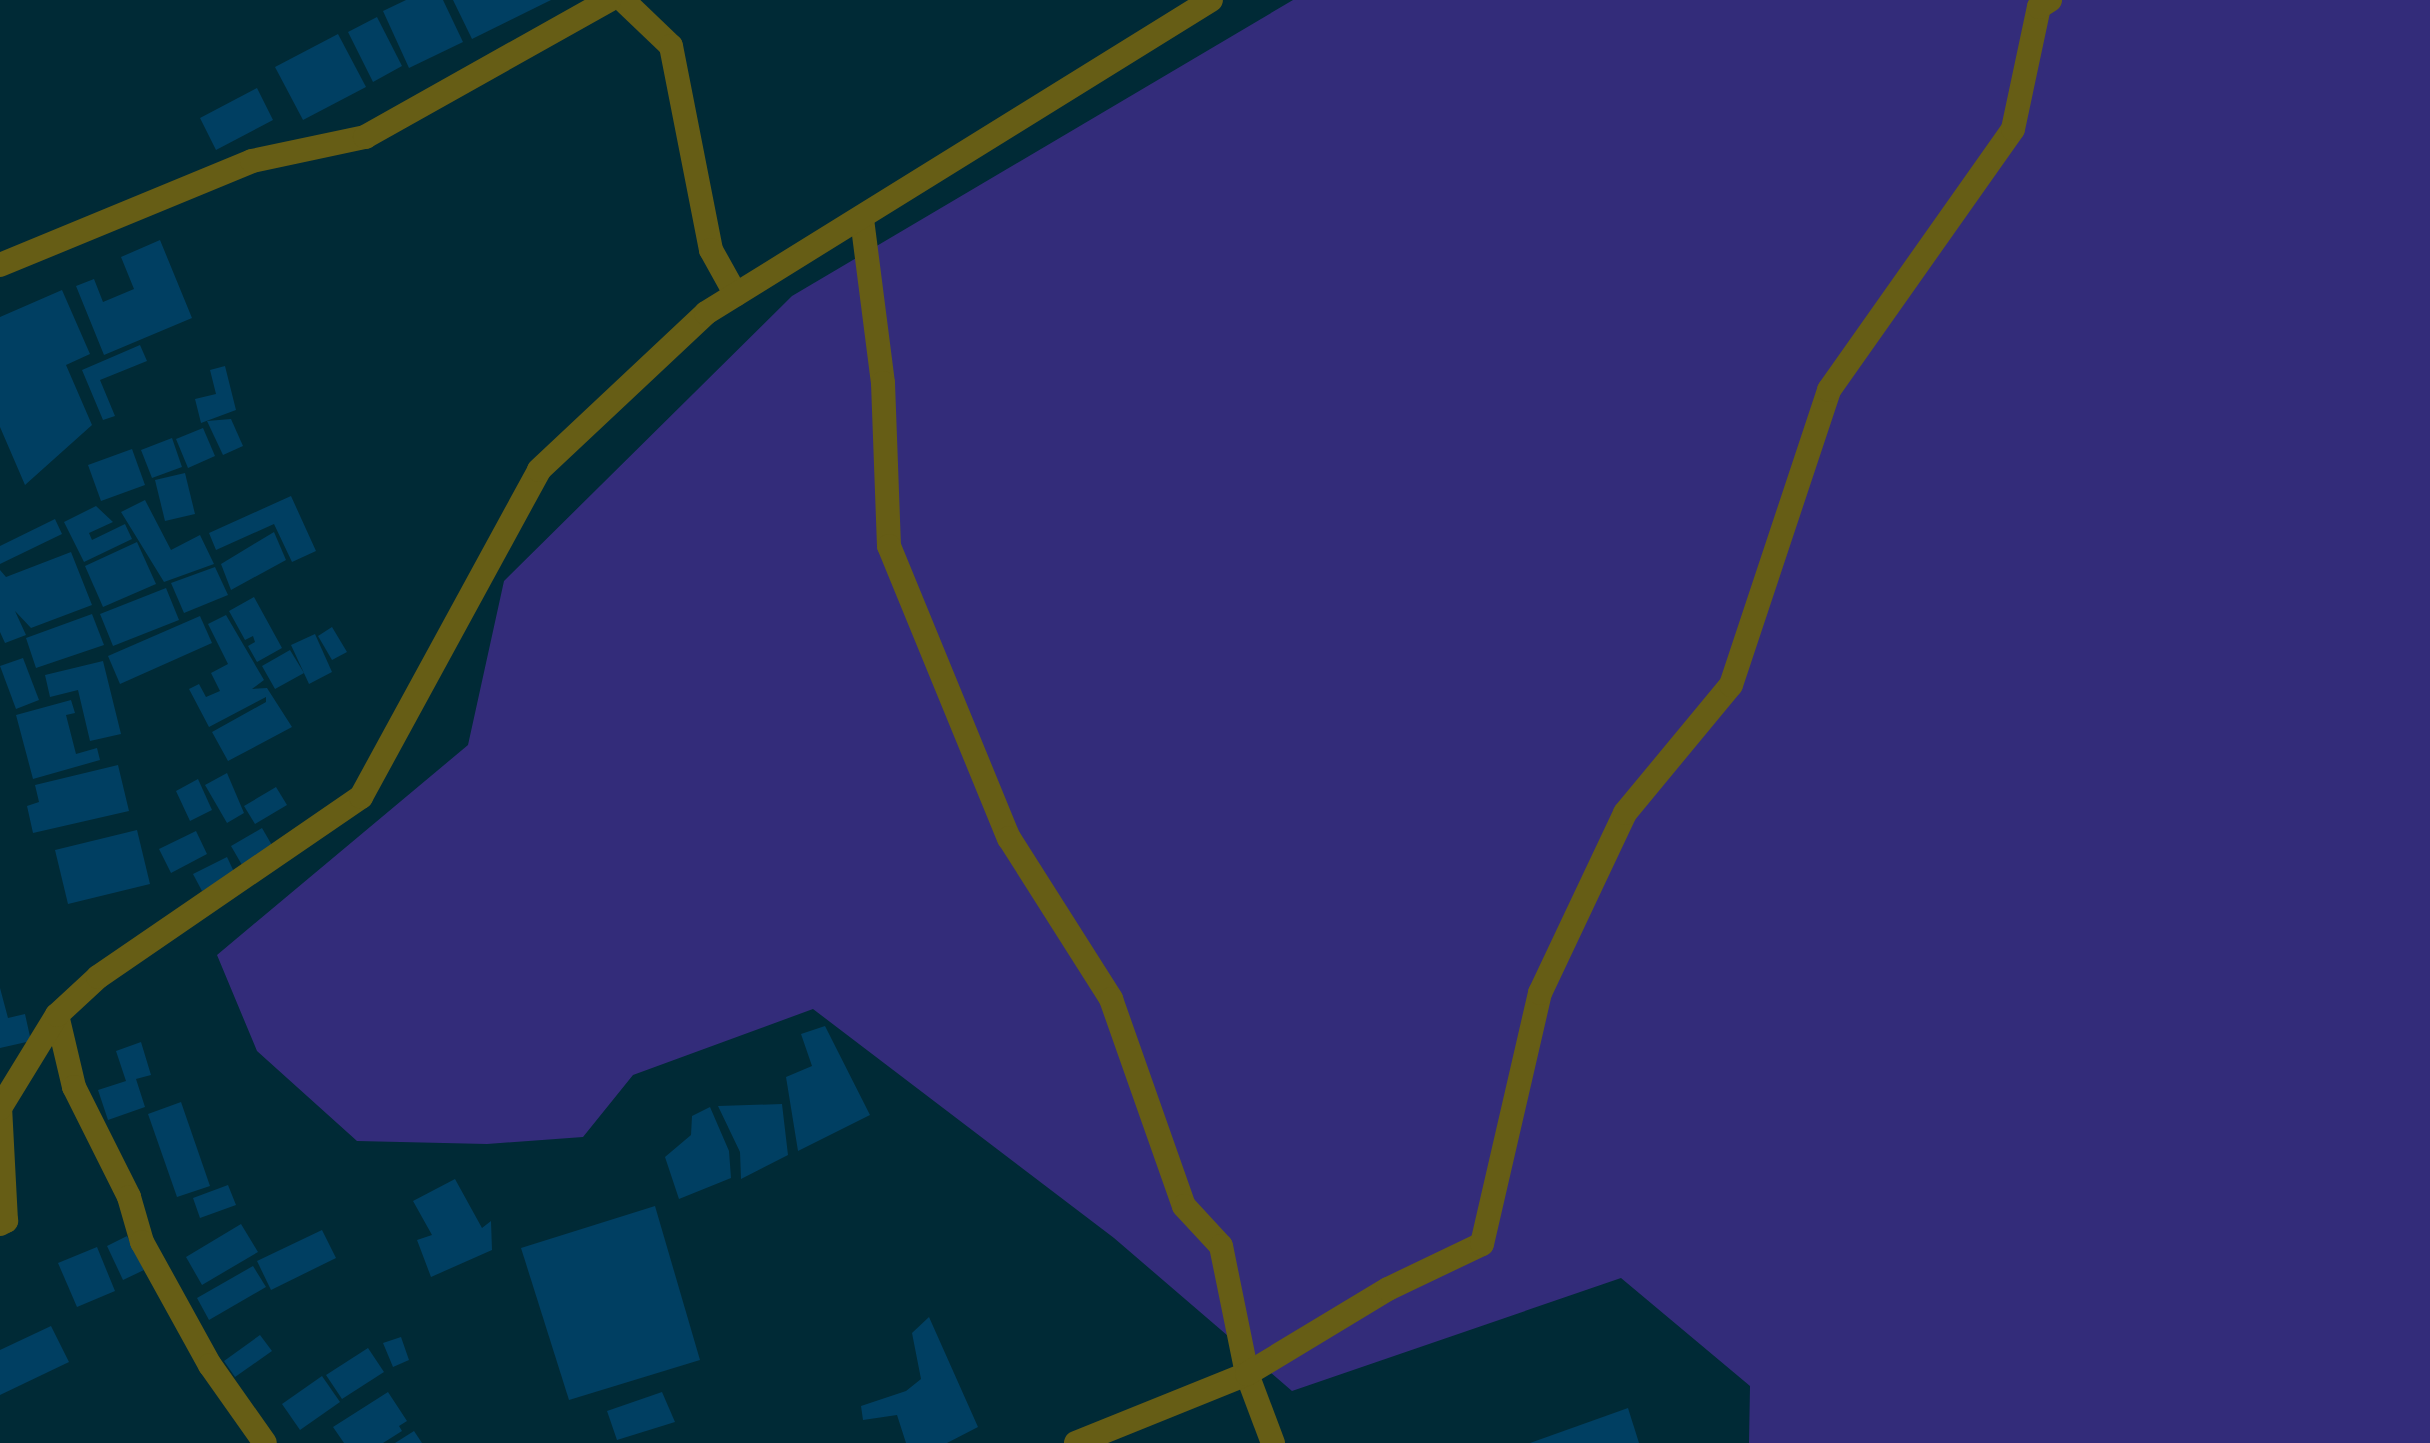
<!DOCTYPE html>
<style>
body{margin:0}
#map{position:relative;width:2430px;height:1443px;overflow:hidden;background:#002a36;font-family:"Titillium Web",sans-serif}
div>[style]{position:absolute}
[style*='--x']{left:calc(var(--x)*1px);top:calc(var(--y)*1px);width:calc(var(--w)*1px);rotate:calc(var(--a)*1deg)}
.green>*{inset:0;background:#332c7a}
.building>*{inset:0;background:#003f62}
.minor>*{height:24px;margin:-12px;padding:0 12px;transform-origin:12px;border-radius:12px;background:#665d15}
span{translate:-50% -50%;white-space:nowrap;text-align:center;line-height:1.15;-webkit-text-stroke:6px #042028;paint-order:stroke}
</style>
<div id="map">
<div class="green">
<i style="clip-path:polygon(1293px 0,2430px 0,2430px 1443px,1749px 1443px,1750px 1386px,1621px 1278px,1292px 1391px,1114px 1238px,813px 1009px,633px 1075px,583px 1137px,487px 1144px,357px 1141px,257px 1051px,217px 955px,468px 745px,504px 581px,792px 296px)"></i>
</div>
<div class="building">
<i style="clip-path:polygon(406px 0,443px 0,463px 42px,409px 68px,383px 11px)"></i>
<i style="clip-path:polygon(453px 0,551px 0,472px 39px)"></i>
<i style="clip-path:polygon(377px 17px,402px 66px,373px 82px,348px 32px)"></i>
<i style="clip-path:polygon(338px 34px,366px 87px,303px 120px,275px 67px)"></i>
<i style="clip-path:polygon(257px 88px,273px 120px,216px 150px,200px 118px)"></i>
<i style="clip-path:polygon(160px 240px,192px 318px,104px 355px,76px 286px,94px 279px,103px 302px,134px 289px,121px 257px)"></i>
<i style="clip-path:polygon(62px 290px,90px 354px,66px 365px,92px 425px,25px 485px,0 427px,0 317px)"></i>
<i style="clip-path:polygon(140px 345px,147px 361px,100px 380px,115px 416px,103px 420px,82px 370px)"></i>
<i style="clip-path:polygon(225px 366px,236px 410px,201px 423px,195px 399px,216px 394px,210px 370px)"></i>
<i style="clip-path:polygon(231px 419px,243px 446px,223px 455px,207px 421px)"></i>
<i style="clip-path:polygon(203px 428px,215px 456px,188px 468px,176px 439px)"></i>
<i style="clip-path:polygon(172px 438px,182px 467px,152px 478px,141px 450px)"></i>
<i style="clip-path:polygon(132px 449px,145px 485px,101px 501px,88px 465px)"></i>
<i style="clip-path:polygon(185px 473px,195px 514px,165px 521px,155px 480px)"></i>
<i style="clip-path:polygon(291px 496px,316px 551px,292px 562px,274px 524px,216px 550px,209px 533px)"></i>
<i style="clip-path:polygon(145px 500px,171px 550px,200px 535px,214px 564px,164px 582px,121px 512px)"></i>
<i style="clip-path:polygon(96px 506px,113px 522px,89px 533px,92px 540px,125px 524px,132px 539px,84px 562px,64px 522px)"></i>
<i style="clip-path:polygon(55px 519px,62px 534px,0 564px,0 546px)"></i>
<i style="clip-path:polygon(274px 532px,286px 560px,231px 590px,221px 564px)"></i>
<i style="clip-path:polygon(137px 542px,156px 584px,103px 607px,85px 566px)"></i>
<i style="clip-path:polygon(71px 552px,92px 605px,31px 628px,15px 611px,26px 635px,5px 643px,0 632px,0 570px,6px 577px)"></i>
<i style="clip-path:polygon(215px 567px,228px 595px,184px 613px,171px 583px)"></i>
<i style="clip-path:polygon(166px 588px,179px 620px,113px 646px,100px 614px)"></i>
<i style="clip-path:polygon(254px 597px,282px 648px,257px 662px,248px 646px,255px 642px,253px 636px,245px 640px,229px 611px)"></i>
<i style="clip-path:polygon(92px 614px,104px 645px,36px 668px,26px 638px)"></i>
<i style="clip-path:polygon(226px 615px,264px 680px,252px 689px,267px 688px,292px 727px,228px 761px,212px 732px,266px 702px,266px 697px,209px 727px,189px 689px,199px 684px,206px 697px,220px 691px,211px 673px,228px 664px,208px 624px)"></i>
<i style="clip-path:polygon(200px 616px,212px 643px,120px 684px,108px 656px)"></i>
<i style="clip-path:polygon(332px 627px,347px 652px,332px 660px,318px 636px)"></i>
<i style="clip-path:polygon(315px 634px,332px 672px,309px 684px,291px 645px)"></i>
<i style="clip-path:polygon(290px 650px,304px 673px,275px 689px,262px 666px)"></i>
<i style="clip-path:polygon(23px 658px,39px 700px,16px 709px,0 666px)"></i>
<i style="clip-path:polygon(103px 661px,121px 734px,90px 741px,78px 690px,50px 697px,45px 675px)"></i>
<i style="clip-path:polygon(71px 700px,75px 713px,66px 715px,76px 754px,97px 748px,100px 760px,33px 779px,16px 715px)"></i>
<i style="clip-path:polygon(118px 765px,129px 811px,33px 833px,27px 806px,39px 802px,35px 785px)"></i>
<i style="clip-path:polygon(227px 773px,244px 813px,227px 823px,205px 785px)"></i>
<i style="clip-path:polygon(198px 779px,212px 810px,190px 821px,176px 791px)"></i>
<i style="clip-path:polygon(276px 787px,287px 805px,255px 824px,244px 806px)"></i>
<i style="clip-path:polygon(262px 828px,273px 847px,242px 865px,231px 846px)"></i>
<i style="clip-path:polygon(137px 830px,150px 884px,68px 904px,55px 850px)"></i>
<i style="clip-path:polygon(196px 831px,207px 854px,171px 873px,159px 849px)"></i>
<i style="clip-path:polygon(227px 857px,235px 874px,202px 891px,193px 874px)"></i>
<i style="clip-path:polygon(0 988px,8px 1018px,25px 1014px,31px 1041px,0 1048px)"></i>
<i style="clip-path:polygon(825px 1026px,870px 1115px,798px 1151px,786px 1077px,812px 1066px,801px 1034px)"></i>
<i style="clip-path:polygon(141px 1042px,151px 1075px,136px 1079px,145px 1107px,108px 1120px,98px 1090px,126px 1081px,116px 1051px)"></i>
<i style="clip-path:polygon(181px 1102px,210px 1186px,177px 1197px,148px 1114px)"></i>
<i style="clip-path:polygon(782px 1104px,788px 1155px,741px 1179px,740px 1152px,718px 1106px)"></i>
<i style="clip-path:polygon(710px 1107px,729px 1151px,731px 1178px,679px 1199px,665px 1157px,691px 1135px,692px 1116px)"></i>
<i style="clip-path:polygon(455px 1179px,482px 1228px,491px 1221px,492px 1250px,431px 1277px,417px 1240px,432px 1235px,413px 1201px)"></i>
<i style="clip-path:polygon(228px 1185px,236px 1205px,200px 1218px,193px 1198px)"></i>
<i style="clip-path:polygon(655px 1206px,700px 1360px,569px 1400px,521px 1248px)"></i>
<i style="clip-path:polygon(241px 1224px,258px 1252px,202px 1285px,186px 1257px)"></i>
<i style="clip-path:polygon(322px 1230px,336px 1258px,271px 1290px,257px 1261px)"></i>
<i style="clip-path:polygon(127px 1236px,144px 1270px,123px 1280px,107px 1246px)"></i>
<i style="clip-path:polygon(97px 1247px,115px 1291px,77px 1307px,58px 1263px)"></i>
<i style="clip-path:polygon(253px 1266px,266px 1287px,209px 1320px,197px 1298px)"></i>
<i style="clip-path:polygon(929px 1317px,978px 1427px,947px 1443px,906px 1443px,897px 1415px,863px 1420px,861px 1406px,906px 1391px,921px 1379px,912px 1333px)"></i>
<i style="clip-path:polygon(51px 1326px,69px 1362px,0 1395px,0 1350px)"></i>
<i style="clip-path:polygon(260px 1335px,272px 1351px,235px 1377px,224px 1361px)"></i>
<i style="clip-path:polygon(401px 1337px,409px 1360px,393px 1367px,383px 1343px)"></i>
<i style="clip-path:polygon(368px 1348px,384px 1372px,342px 1399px,326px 1375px)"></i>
<i style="clip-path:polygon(322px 1376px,340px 1402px,300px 1430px,282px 1404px)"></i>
<i style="clip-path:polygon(388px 1392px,407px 1421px,399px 1426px,402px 1431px,383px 1443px,344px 1443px,333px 1427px)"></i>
<i style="clip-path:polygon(662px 1392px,675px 1422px,617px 1440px,607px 1411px)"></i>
<i style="clip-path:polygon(1628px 1408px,1639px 1443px,1530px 1443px)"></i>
<i style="clip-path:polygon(414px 1431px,422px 1443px,395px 1443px)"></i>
</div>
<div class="minor">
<i style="--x:623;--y:0;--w:66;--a:43.8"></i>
<i style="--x:671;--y:46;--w:208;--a:78.9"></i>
<i style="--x:711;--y:250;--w:51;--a:60.9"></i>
<i style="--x:862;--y:219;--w:165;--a:82.7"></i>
<i style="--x:883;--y:383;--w:163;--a:87.9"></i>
<i style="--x:889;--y:546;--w:316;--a:67.7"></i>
<i style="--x:1009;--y:838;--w:191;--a:57.6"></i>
<i style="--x:1111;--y:999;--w:219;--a:70.6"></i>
<i style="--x:1184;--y:1206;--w:54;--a:47.2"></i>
<i style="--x:1221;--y:1246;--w:131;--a:78.5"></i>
<i style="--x:1247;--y:1374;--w:74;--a:69.4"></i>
<i style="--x:0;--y:265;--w:273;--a:-22.4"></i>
<i style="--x:252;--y:161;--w:116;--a:-12"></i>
<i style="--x:365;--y:137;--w:280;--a:-29.3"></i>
<i style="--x:57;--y:1015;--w:74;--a:76.7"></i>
<i style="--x:74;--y:1087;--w:123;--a:63.4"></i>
<i style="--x:129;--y:1197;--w:47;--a:73.9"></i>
<i style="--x:142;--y:1242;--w:141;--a:61.1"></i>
<i style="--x:210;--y:1365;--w:95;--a:54.8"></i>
<i style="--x:0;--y:1224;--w:7;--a:-27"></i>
<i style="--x:6;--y:1221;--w:113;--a:-93"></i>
<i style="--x:0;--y:1108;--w:109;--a:-58.5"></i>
<i style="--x:57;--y:1015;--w:56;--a:-42.8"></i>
<i style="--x:98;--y:977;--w:319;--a:-34.4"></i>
<i style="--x:361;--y:797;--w:372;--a:-61.4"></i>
<i style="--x:539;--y:470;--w:229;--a:-43.2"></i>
<i style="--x:706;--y:313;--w:594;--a:-31.79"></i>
<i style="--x:1076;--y:1443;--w:184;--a:-22"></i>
<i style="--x:1247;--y:1374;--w:165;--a:-31.1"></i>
<i style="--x:1388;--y:1289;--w:104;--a:-25.6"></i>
<i style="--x:1482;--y:1244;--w:258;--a:-77"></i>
<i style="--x:1540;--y:993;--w:199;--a:-64.7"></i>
<i style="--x:1625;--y:813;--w:166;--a:-50.4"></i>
<i style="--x:1731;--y:685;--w:311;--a:-71.6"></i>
<i style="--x:1829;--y:390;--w:319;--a:-54.8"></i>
<i style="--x:2013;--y:129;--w:125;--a:-78"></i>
<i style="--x:2039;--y:7;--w:13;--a:-32"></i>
</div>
</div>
